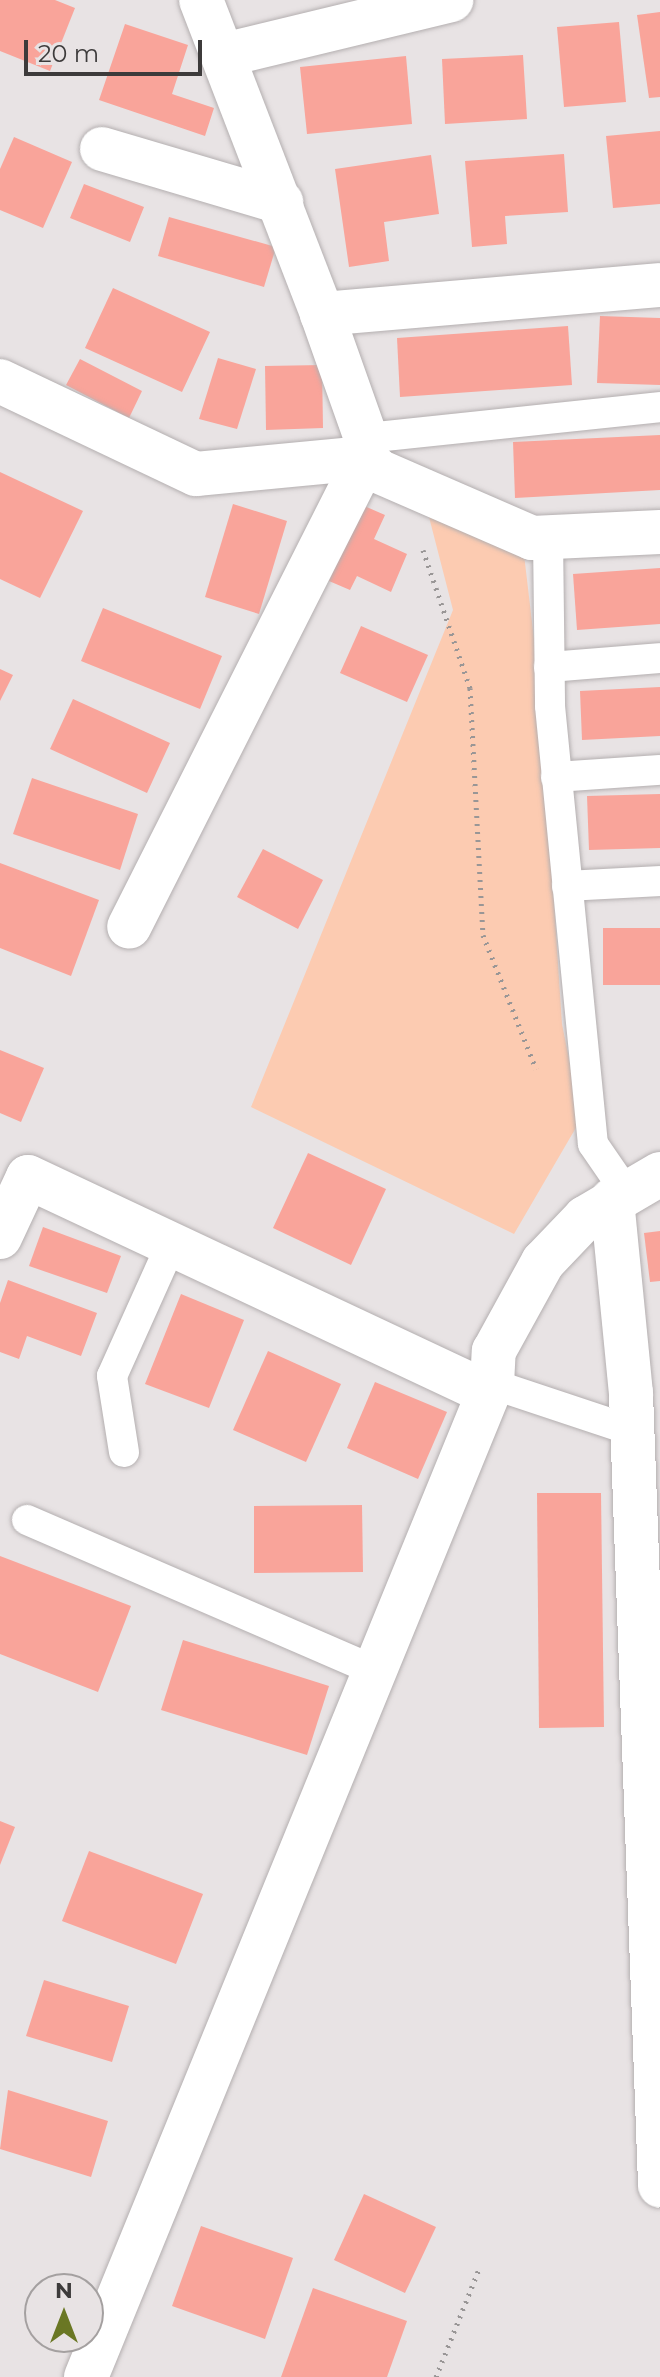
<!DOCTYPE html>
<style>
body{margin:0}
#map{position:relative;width:660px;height:2377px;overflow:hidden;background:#e8e3e4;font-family:Montserrat,sans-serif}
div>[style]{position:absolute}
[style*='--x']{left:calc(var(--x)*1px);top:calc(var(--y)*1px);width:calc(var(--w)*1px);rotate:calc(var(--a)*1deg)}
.green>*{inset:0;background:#fccbb1}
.building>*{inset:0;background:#f9a49a}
.path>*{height:5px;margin-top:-2.5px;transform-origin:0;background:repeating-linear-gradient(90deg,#999696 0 2px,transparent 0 8px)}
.roads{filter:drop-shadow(0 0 2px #b4afb0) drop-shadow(0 0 2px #b4afb0)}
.service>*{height:30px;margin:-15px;padding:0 15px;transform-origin:15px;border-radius:15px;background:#fff}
.minor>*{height:44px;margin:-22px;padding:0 22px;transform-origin:22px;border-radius:22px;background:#fff}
span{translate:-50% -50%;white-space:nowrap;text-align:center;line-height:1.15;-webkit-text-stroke:6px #e8e3e4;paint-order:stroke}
.north{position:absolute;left:24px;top:2273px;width:80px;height:80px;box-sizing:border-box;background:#e8e3e4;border:2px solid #a4a0a0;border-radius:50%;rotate:0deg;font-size:22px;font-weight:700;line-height:32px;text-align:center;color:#3d3b3b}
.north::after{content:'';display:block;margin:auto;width:28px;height:36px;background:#6a7724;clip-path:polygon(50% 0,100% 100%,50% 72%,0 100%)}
.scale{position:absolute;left:24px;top:40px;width:178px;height:36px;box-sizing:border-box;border:4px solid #3d3b3b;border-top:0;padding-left:10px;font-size:24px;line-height:28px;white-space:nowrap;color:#3d3b3b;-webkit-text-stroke:6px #e8e3e4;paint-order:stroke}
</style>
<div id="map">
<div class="green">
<i style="clip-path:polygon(429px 517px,523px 546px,540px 690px,562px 1024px,581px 1119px,514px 1234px,251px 1107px,453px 610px)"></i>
</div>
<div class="building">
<i style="clip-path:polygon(0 0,55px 0,75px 8px,50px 71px,0 51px)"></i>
<i style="clip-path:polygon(660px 12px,660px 97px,649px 98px,637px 15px)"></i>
<i style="clip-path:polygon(619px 22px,626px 102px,564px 107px,557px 27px)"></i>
<i style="clip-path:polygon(125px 24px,188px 45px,172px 94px,214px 108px,205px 136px,99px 100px)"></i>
<i style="clip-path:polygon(523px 55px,527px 119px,445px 124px,442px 59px)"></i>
<i style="clip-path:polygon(406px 56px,412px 124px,307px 134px,300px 67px)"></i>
<i style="clip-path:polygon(660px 131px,660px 204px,613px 208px,606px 136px)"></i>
<i style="clip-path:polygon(14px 137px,72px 162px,43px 228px,0 210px,0 169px)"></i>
<i style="clip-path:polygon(564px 154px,568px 212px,505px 216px,507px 244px,472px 247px,465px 161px)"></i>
<i style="clip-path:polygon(431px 155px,439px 214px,384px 222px,389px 261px,349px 267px,335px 169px)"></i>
<i style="clip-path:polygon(84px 184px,144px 207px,130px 242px,70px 218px)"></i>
<i style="clip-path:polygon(169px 217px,276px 247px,264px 287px,158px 256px)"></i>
<i style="clip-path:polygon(113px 288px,210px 332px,182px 392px,85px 348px)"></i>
<i style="clip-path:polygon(600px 316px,660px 318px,660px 385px,597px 383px)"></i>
<i style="clip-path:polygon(568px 326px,572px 385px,400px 397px,397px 338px)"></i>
<i style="clip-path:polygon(218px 358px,256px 369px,237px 429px,199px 419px)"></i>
<i style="clip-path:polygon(80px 359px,142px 391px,129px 418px,66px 385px)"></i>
<i style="clip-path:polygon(322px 365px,323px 428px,266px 430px,265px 366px)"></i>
<i style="clip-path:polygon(660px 435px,660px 490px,515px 498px,513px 442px)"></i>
<i style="clip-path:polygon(0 472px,83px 511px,40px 598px,0 579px)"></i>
<i style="clip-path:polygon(233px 504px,287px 521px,259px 614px,205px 597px)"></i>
<i style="clip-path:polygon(362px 505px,385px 515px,374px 539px,407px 554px,391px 592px,357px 576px,350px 590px,329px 581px)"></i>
<i style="clip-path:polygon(660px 568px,660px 624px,577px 630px,573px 574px)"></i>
<i style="clip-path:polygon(103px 608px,222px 656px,200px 709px,81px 661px)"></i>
<i style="clip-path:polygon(361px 626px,428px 655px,407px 702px,340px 673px)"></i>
<i style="clip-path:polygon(0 669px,13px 675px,0 701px)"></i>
<i style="clip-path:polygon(660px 687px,660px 736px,582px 740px,580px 691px)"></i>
<i style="clip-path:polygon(73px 699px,170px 743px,147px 793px,50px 749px)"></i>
<i style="clip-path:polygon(32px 778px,138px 814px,120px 870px,13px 834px)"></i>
<i style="clip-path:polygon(660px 794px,660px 848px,589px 850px,587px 796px)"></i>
<i style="clip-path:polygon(263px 849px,323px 880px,298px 929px,237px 897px)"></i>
<i style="clip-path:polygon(0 863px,99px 900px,71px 976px,0 948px)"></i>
<i style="clip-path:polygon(603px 928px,660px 928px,660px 985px,603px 985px)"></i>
<i style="clip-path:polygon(0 1050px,44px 1068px,21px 1122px,0 1113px)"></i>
<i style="clip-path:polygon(308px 1153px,386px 1189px,351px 1265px,273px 1228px)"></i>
<i style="clip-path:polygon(43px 1227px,121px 1256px,107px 1293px,29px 1266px)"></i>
<i style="clip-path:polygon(660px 1231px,660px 1281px,650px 1282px,644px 1233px)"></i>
<i style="clip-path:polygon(8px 1280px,97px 1313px,81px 1356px,27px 1336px,19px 1359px,0 1352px,0 1303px)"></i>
<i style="clip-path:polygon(181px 1294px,244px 1320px,209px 1408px,145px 1384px)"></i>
<i style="clip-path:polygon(268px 1351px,341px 1384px,306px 1462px,233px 1430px)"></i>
<i style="clip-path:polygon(375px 1382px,447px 1412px,418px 1479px,347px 1448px)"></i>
<i style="clip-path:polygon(537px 1493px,601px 1493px,604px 1727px,539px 1728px)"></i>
<i style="clip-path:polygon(362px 1505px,363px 1572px,254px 1573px,254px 1506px)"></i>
<i style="clip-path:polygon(0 1556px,131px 1606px,98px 1692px,0 1654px)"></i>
<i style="clip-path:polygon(183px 1640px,329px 1686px,307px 1755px,161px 1710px)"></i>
<i style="clip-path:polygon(0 1821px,15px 1827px,0 1865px)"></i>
<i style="clip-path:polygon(89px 1851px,203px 1894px,176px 1964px,62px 1921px)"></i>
<i style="clip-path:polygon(44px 1980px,129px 2006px,112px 2062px,26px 2036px)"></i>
<i style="clip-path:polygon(8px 2090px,108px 2121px,91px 2177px,0 2149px)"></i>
<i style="clip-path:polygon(364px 2194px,436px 2227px,405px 2293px,334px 2260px)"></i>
<i style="clip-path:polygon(201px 2226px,293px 2258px,265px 2339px,172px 2306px)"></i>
<i style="clip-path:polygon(313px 2288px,407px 2321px,387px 2377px,281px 2377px)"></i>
</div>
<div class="path">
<i style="--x:423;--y:550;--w:146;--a:71.2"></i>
<i style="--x:470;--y:688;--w:247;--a:87"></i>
<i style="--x:483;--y:935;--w:144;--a:68.4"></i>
<i style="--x:436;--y:2377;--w:116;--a:-68.3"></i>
</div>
<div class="roads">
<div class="service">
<i style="--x:366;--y:438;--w:296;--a:-6"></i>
<i style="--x:548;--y:537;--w:169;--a:89.3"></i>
<i style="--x:550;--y:706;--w:440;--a:84.4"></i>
<i style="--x:593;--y:1144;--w:58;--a:55.5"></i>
<i style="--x:549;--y:667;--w:111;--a:-4.6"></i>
<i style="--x:556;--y:777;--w:104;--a:-3.9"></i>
<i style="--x:567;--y:886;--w:93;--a:-3.1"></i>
<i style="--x:492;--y:1384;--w:149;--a:18.4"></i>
<i style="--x:124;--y:1452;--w:77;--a:-99"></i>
<i style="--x:112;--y:1376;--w:144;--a:-65.8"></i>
<i style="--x:27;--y:1520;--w:377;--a:23.4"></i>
</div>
<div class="minor">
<i style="--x:201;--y:0;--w:337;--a:68.9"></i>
<i style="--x:322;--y:314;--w:132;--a:70.5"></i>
<i style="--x:366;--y:438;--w:20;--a:90"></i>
<i style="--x:366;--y:458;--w:18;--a:47"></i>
<i style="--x:378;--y:471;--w:168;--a:23.5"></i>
<i style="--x:532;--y:538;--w:128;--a:-2.7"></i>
<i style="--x:224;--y:55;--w:234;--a:-13.6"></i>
<i style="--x:102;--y:149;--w:187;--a:16.5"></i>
<i style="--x:322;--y:314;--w:339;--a:-4.9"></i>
<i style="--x:0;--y:381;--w:217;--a:25.4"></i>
<i style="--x:196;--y:474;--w:171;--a:-5.4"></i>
<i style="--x:366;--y:458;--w:525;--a:116.81"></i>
<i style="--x:612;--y:1200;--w:194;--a:84.4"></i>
<i style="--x:631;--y:1393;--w:793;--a:87.9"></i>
<i style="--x:0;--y:1237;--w:66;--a:-65"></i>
<i style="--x:28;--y:1177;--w:508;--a:25.15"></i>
<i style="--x:86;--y:2377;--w:1073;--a:-67.76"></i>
<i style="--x:492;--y:1384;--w:33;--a:-87"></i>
<i style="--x:494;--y:1351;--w:102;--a:-61.2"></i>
<i style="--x:543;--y:1262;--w:61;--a:-46.3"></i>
<i style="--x:585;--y:1218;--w:87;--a:-30.4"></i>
</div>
</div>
<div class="north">N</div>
<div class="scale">20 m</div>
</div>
